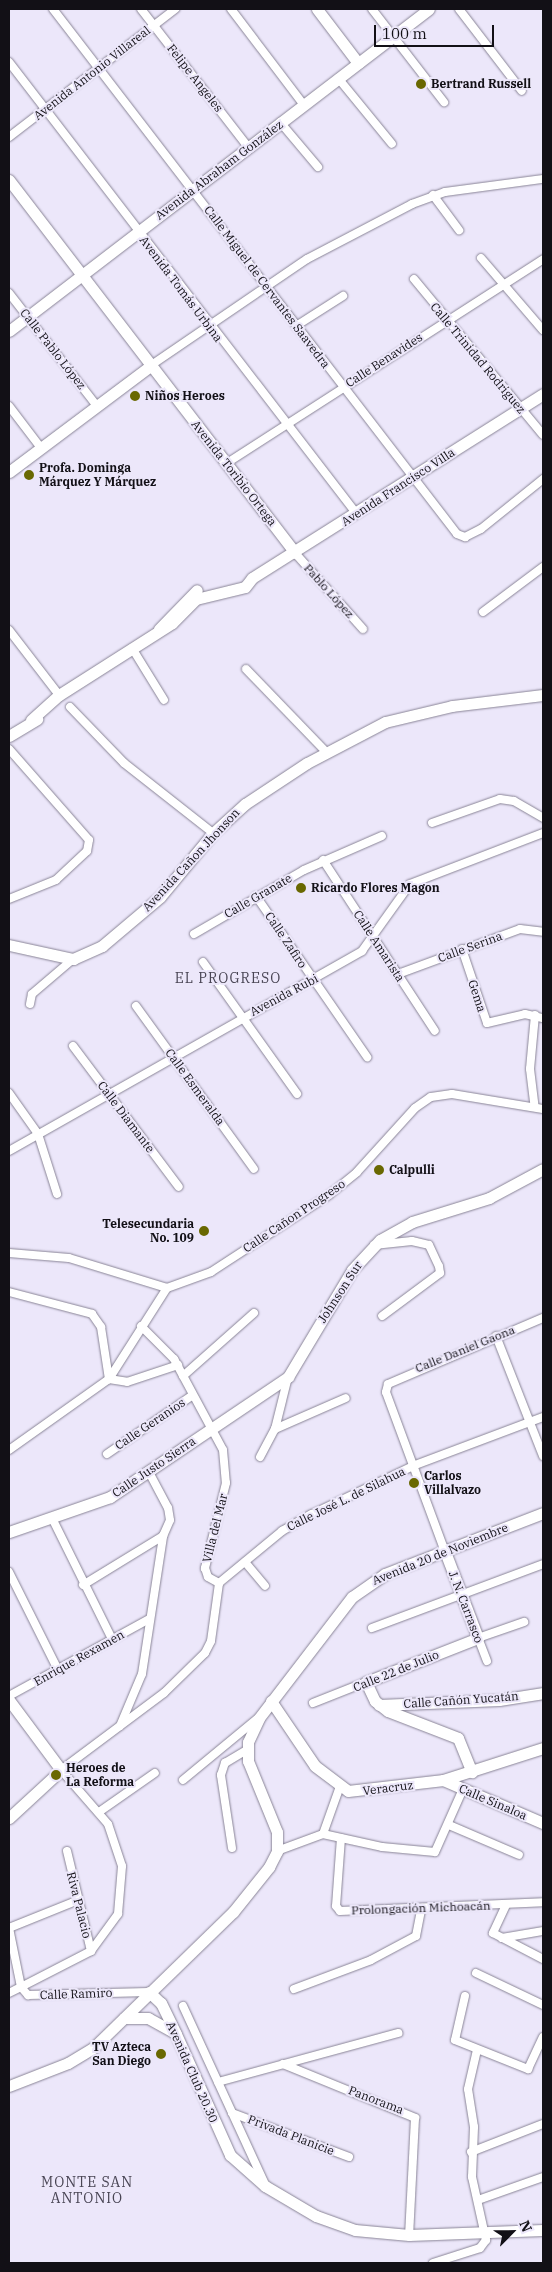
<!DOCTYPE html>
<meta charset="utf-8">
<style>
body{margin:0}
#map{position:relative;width:552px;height:2272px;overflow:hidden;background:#ece7fa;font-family:"IBM Plex Serif",serif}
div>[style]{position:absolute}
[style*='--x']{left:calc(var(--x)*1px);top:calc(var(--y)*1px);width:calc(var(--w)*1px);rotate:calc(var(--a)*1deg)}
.roads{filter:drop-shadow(0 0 1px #898496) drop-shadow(0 0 1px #898496)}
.street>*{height:8px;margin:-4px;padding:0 4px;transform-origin:4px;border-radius:4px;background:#fff}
.secondary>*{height:11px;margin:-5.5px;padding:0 5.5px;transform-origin:5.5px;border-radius:5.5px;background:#fff}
.dots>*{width:14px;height:14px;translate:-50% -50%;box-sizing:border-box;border:2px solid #ece7fa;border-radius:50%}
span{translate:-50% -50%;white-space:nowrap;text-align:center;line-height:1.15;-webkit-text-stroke:4px #ece7fa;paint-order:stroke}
.street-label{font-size:12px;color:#121016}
.poi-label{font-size:12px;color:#121016;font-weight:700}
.left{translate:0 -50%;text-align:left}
.right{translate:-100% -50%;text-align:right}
.neighbourhood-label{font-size:14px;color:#494554;letter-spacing:1px}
.frame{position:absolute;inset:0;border:10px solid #121016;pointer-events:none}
.north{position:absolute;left:487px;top:2207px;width:50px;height:50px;-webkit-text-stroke:4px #ece7fa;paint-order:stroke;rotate:67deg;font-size:14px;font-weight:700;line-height:20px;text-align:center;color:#121016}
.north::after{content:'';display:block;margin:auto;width:18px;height:22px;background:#121016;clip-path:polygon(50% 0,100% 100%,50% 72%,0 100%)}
.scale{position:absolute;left:374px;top:25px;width:120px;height:22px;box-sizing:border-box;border:2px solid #121016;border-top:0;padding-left:6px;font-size:15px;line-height:18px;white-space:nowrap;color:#121016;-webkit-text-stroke:4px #ece7fa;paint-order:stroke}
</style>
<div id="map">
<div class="roads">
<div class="street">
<i style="--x:53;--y:9;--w:662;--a:52.42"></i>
<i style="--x:457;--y:534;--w:9;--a:21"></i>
<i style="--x:465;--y:537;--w:18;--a:-27"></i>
<i style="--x:481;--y:529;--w:80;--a:-38.9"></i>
<i style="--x:141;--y:9;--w:175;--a:52.2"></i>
<i style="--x:231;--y:9;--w:121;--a:52.8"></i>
<i style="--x:372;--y:9;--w:118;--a:52.3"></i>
<i style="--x:459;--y:9;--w:103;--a:52.5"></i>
<i style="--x:9;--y:62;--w:569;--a:52.43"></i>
<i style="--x:338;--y:78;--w:85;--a:50.7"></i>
<i style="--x:280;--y:122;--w:59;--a:49.8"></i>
<i style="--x:9;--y:137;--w:210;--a:-37.6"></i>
<i style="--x:433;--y:195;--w:44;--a:53.4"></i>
<i style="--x:481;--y:258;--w:95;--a:49.3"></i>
<i style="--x:414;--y:279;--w:202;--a:50.4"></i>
<i style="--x:9;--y:293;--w:143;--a:52.1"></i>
<i style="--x:296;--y:326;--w:56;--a:-32.6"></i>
<i style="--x:150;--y:366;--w:190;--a:-34.3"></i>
<i style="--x:307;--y:259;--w:119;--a:-27.6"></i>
<i style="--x:412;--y:204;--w:35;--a:-20"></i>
<i style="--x:445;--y:192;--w:99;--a:-7.6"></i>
<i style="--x:9;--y:406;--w:53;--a:52.7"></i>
<i style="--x:227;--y:463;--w:376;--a:-32.8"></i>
<i style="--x:295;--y:553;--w:102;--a:48.2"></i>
<i style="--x:483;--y:612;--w:75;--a:-36.9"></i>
<i style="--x:9;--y:630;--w:82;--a:52.4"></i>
<i style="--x:132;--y:648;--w:61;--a:58.4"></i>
<i style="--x:246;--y:669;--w:117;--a:46"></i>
<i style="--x:70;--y:707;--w:78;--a:46"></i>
<i style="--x:124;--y:763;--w:113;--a:38.2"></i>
<i style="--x:9;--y:749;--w:121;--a:48.7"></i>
<i style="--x:89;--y:840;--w:11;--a:100"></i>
<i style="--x:87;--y:851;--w:42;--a:136.9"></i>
<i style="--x:56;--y:880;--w:51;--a:158"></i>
<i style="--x:432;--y:823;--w:72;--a:-19.4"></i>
<i style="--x:500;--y:799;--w:14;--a:8"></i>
<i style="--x:514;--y:801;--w:34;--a:30"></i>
<i style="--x:323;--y:860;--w:204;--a:56.8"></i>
<i style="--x:256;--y:896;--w:196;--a:55.4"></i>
<i style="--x:194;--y:934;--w:127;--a:-30.2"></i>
<i style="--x:304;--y:870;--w:85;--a:-23.6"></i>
<i style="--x:462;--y:949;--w:78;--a:71.3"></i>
<i style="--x:487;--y:1023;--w:39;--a:-13"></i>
<i style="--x:525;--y:1014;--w:18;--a:13"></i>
<i style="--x:203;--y:962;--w:162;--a:54.5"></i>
<i style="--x:398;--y:974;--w:130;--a:-20.2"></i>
<i style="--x:520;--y:929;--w:23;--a:7"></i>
<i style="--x:30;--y:1004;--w:10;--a:-79"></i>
<i style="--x:32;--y:994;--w:54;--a:-40.5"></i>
<i style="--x:136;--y:1006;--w:201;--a:54.1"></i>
<i style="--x:535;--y:1015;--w:54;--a:95.3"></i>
<i style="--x:530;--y:1069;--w:38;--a:83"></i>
<i style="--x:73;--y:1046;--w:176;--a:53.1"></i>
<i style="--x:9;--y:1093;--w:50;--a:54.7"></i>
<i style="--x:38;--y:1134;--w:63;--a:72.4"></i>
<i style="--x:9;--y:1151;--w:406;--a:-29.5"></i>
<i style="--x:362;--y:951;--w:82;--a:-54.4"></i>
<i style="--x:410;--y:884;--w:142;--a:-21"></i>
<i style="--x:374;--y:1245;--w:38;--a:-6"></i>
<i style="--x:412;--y:1241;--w:17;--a:13"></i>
<i style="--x:429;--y:1245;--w:23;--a:65"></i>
<i style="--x:439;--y:1266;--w:7;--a:82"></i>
<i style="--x:440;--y:1273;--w:72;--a:143.4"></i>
<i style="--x:9;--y:1253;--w:60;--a:4.8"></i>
<i style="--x:69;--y:1258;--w:102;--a:17"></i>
<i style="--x:167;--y:1288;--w:47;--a:-20"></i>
<i style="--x:211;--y:1272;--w:141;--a:-33.1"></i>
<i style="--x:329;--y:1195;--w:36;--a:-39"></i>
<i style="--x:357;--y:1172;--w:86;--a:-47.8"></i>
<i style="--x:415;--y:1108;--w:19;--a:-35"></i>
<i style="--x:431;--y:1097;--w:21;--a:-8"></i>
<i style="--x:452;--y:1094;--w:92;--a:9.4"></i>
<i style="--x:9;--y:1292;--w:86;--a:14.8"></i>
<i style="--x:92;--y:1314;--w:16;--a:55"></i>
<i style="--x:101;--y:1327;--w:53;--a:81.3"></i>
<i style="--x:141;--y:1326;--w:47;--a:45"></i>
<i style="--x:174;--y:1359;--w:103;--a:61.7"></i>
<i style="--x:223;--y:1450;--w:33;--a:85"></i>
<i style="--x:226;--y:1483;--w:88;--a:103.9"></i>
<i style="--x:205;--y:1568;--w:9;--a:72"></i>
<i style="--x:208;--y:1577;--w:13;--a:29"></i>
<i style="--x:496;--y:1336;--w:129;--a:68.6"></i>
<i style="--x:183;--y:1376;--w:95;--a:-41.6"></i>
<i style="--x:109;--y:1379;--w:18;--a:9"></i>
<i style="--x:127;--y:1382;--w:54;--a:-18.4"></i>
<i style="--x:275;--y:1429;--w:77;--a:-23.6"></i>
<i style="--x:9;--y:1450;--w:123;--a:-35.4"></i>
<i style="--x:109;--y:1379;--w:108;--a:-57.5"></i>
<i style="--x:107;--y:1454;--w:104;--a:-34.5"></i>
<i style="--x:260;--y:1457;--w:32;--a:-62"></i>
<i style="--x:275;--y:1429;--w:54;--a:-76"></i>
<i style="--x:52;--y:1518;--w:135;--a:63.6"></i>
<i style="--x:444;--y:1549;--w:167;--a:-110.3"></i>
<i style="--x:386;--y:1392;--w:8;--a:-76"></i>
<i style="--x:388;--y:1384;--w:168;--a:-23.1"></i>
<i style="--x:245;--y:1562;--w:31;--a:50"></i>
<i style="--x:9;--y:1572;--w:110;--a:63.4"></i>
<i style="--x:219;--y:1583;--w:82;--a:-39.5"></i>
<i style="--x:282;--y:1531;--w:34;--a:-30"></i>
<i style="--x:312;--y:1514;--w:114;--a:-25.4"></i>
<i style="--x:415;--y:1465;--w:137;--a:-20.6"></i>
<i style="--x:83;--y:1585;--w:94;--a:-31.5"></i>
<i style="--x:372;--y:1628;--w:183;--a:-20.5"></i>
<i style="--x:487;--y:1661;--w:25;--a:-111"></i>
<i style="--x:478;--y:1638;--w:49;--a:-19.2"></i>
<i style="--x:9;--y:1696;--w:160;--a:-28.8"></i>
<i style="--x:313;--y:1703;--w:57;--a:-21.6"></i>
<i style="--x:120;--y:1726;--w:56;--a:-67.1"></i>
<i style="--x:142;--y:1674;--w:140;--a:-81.3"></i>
<i style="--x:163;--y:1536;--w:17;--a:-66"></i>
<i style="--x:170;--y:1520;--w:12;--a:-99"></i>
<i style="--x:168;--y:1508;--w:40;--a:-118"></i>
<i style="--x:183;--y:1780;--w:96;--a:-39.5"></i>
<i style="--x:99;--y:1812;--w:68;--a:-34.9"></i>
<i style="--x:449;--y:1825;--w:76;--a:23.2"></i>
<i style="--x:323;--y:1834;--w:48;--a:-70.4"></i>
<i style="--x:341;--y:1838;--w:68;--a:94.2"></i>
<i style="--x:336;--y:1906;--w:6;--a:51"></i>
<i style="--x:340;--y:1911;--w:203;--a:-2.5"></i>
<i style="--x:232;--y:1848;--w:74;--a:-98.6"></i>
<i style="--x:221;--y:1775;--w:13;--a:-72"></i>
<i style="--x:225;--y:1763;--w:26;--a:-31"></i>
<i style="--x:67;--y:1851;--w:103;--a:76.5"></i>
<i style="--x:91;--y:1951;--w:46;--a:-53.9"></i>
<i style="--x:118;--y:1914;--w:48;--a:-85.2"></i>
<i style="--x:122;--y:1866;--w:44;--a:-108.4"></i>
<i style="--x:108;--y:1824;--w:72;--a:-131"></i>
<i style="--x:61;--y:1770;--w:129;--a:-36.8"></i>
<i style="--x:164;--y:1693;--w:57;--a:-44.3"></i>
<i style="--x:205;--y:1653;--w:13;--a:-63"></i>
<i style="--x:211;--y:1641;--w:59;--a:-82.1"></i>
<i style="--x:277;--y:1851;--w:49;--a:-20.3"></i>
<i style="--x:323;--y:1834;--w:60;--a:12.4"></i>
<i style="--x:382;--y:1847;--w:53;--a:5.4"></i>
<i style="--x:435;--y:1852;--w:69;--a:-66"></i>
<i style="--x:506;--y:1905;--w:31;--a:115"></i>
<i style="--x:493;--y:1933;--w:56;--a:27.5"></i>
<i style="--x:9;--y:1928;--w:60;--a:78.5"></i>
<i style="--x:21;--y:1987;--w:79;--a:-27.2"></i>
<i style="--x:9;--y:1928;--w:72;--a:-21.9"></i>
<i style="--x:502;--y:1938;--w:42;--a:-9.7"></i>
<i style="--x:476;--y:1973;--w:74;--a:25.5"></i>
<i style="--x:294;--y:1989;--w:82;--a:-20.6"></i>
<i style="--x:371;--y:1960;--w:51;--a:-28.1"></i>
<i style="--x:416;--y:1936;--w:26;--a:-79"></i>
<i style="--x:9;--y:1993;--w:13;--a:-27"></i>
<i style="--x:21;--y:1987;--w:11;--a:49"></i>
<i style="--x:28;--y:1995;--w:121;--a:-1.4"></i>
<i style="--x:465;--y:1996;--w:45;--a:102.8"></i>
<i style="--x:455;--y:2040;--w:79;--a:21.7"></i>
<i style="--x:528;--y:2069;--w:35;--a:-65"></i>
<i style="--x:183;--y:2006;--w:194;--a:65.3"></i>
<i style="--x:283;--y:2064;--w:143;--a:22.2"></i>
<i style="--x:415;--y:2118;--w:117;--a:92.9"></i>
<i style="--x:218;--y:2082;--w:187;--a:-15.2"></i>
<i style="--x:232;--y:2113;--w:125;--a:20.6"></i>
<i style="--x:471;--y:2152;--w:77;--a:-21.3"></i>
<i style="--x:478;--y:2200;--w:69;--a:-19.5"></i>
<i style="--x:433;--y:2263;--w:49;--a:-17.7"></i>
<i style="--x:480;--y:2248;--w:10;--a:-53"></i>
<i style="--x:486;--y:2240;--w:65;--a:-102.5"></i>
<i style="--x:472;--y:2177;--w:50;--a:-87.7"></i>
<i style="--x:474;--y:2127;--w:38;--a:-99"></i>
<i style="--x:468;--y:2089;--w:39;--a:-77"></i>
</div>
<div class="secondary">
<i style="--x:317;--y:9;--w:68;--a:52.8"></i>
<i style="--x:9;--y:180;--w:470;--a:52.5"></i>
<i style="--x:9;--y:331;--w:529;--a:-37.48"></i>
<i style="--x:9;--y:472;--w:176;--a:-36.9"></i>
<i style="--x:159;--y:629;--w:54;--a:-45.7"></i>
<i style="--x:31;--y:720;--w:38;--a:-42"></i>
<i style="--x:59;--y:695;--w:134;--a:-32.5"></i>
<i style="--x:172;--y:623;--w:34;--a:-45"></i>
<i style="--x:196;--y:599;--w:50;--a:-13.8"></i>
<i style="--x:245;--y:587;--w:11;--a:-52"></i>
<i style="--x:252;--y:578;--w:344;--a:-32.3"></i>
<i style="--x:9;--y:736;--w:33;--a:-31"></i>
<i style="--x:9;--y:945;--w:66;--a:12.3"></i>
<i style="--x:73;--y:959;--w:32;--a:-24"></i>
<i style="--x:102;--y:946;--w:76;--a:-40.2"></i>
<i style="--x:160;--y:897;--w:83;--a:-50.4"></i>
<i style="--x:213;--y:833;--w:43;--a:-42.2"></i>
<i style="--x:245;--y:804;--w:74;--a:-33.5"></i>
<i style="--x:307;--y:763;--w:88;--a:-27.7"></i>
<i style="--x:385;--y:722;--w:69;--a:-13.4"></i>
<i style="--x:452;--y:706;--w:92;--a:-6.9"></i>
<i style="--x:9;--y:1532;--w:107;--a:-19.1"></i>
<i style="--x:110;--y:1497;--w:215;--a:-34"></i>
<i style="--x:288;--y:1377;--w:125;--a:-59.1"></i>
<i style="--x:352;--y:1270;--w:41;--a:-47"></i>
<i style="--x:380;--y:1240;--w:37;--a:-29"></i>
<i style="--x:412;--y:1222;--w:81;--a:-17.3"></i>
<i style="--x:489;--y:1198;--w:61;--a:-28.2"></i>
<i style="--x:444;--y:1549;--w:95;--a:69.1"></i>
<i style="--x:478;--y:1638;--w:120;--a:158.6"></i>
<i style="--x:366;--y:1682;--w:21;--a:65"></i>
<i style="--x:375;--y:1701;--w:16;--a:38"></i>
<i style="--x:388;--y:1711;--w:75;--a:21.1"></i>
<i style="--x:458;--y:1738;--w:37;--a:68"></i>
<i style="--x:9;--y:1700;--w:87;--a:53.4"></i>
<i style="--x:61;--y:1770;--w:71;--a:137.3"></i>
<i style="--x:271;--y:1701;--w:78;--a:55.9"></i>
<i style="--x:315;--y:1766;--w:41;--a:37.1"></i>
<i style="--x:348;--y:1791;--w:96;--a:-6.6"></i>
<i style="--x:443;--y:1780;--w:105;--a:-17.7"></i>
<i style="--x:379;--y:1705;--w:120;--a:-2.4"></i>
<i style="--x:499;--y:1700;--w:45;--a:-9"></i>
<i style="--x:443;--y:1780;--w:109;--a:23.3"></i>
<i style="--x:149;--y:1992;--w:16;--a:43"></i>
<i style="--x:161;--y:2003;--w:34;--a:64"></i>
<i style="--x:176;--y:2034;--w:133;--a:65.9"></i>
<i style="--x:230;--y:2155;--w:47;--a:41.5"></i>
<i style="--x:265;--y:2186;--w:59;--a:30.5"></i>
<i style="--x:316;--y:2216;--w:41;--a:19.7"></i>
<i style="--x:355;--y:2230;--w:54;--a:5.3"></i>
<i style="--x:409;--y:2235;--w:134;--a:-2.1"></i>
<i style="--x:124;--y:2018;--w:24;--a:0"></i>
<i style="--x:148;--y:2018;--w:31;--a:29"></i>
<i style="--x:9;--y:2086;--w:63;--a:-21.3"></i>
<i style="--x:68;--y:2063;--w:29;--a:-31"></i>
<i style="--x:93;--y:2048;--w:195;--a:-44.2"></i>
<i style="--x:233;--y:1912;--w:58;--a:-51.3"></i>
<i style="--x:269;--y:1867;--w:18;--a:-63"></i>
<i style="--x:277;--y:1851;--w:19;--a:-90"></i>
<i style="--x:277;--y:1832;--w:77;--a:-112.2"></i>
<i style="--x:248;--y:1761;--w:19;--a:-90"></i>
<i style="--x:248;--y:1742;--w:26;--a:-65"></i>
<i style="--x:259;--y:1718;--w:153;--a:-52.5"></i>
<i style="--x:352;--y:1597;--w:40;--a:-34.9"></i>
<i style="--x:385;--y:1574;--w:169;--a:-21.1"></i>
</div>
</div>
<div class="dots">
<i style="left:421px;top:84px;background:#696801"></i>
<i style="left:135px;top:396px;background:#696801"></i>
<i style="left:29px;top:475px;background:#696801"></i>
<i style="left:301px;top:888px;background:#696801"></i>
<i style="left:379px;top:1170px;background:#696801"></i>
<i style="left:204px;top:1231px;background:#696801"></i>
<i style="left:414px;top:1483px;background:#696801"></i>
<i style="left:56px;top:1775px;background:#696801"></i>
<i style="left:161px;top:2054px;background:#696801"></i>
</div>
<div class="street-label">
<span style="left:92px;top:73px;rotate:-38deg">Avenida Antonio Villareal</span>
<span style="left:195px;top:78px;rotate:52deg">Felipe Angeles</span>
<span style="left:219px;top:170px;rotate:-37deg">Avenida Abraham González</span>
<span style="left:267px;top:287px;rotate:53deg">Calle Miguel de Cervantes Saavedra</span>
<span style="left:181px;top:289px;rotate:53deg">Avenida Tomás Urbina</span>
<span style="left:53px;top:349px;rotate:52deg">Calle Pablo López</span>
<span style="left:478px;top:358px;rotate:50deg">Calle Trinidad Rodriguez</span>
<span style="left:384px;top:360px;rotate:-33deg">Calle Benavides</span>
<span style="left:234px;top:473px;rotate:52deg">Avenida Toribio Ortega</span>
<span style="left:398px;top:487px;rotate:-33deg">Avenida Francisco Villa</span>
<span style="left:329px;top:591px;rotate:48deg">Pablo López</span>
<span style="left:191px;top:860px;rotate:-47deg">Avenida Cañon Jhonson</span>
<span style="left:258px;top:896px;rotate:-30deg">Calle Granate</span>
<span style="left:286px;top:940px;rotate:56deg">Calle Zafiro</span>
<span style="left:379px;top:946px;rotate:57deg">Calle Amarista</span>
<span style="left:470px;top:947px;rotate:-20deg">Calle Serina</span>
<span style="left:284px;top:995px;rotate:-28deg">Avenida Rubi</span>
<span style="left:477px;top:996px;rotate:72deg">Gema</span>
<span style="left:195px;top:1087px;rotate:54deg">Calle Esmeralda</span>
<span style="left:126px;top:1117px;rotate:53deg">Calle Diamante</span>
<span style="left:294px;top:1216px;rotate:-34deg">Calle Cañon Progreso</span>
<span style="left:340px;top:1292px;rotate:-57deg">Johnson Sur</span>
<span style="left:465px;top:1349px;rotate:-22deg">Calle Daniel Gaona</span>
<span style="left:150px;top:1424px;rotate:-34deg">Calle Geranios</span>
<span style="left:154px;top:1467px;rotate:-34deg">Calle Justo Sierra</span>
<span style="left:346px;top:1499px;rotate:-26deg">Calle José L. de Silahua</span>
<span style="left:215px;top:1528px;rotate:-76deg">Villa del Mar</span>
<span style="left:440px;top:1554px;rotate:-22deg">Avenida 20 de Noviembre</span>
<span style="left:466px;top:1607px;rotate:69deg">J. N. Carrasco</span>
<span style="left:79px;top:1658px;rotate:-29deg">Enrique Rexamen</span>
<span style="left:396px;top:1671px;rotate:-22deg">Calle 22 de Julio</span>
<span style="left:461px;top:1700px;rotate:-4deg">Calle Cañón Yucatán</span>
<span style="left:388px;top:1788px;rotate:-7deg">Veracruz</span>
<span style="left:493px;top:1802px;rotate:23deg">Calle Sinaloa</span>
<span style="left:79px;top:1905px;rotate:76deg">Riva Palacio</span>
<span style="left:421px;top:1908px;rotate:-2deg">Prolongación Michoacán</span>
<span style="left:76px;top:1994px;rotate:-2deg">Calle Ramiro</span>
<span style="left:192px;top:2072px;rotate:66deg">Avenida Club 20.30</span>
<span style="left:376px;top:2100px;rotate:21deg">Panorama</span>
<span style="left:291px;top:2135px;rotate:21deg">Privada Planicie</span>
</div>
<div class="poi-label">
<span class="left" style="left:431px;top:84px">Bertrand Russell</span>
<span class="left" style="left:145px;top:396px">Niños Heroes</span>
<span class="left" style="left:39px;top:475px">Profa. Dominga<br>Márquez Y Márquez</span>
<span class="left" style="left:311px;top:888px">Ricardo Flores Magon</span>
<span class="left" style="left:389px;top:1170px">Calpulli</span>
<span class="right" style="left:194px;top:1231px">Telesecundaria<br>No. 109</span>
<span class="left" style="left:424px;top:1483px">Carlos<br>Villalvazo</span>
<span class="left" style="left:66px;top:1775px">Heroes de<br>La Reforma</span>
<span class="right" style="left:151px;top:2054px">TV Azteca<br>San Diego</span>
</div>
<div class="neighbourhood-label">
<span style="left:228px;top:978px">EL PROGRESO</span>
<span style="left:87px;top:2190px">MONTE SAN<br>ANTONIO</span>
</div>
<div class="frame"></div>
<div class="north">N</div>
<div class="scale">100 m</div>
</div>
